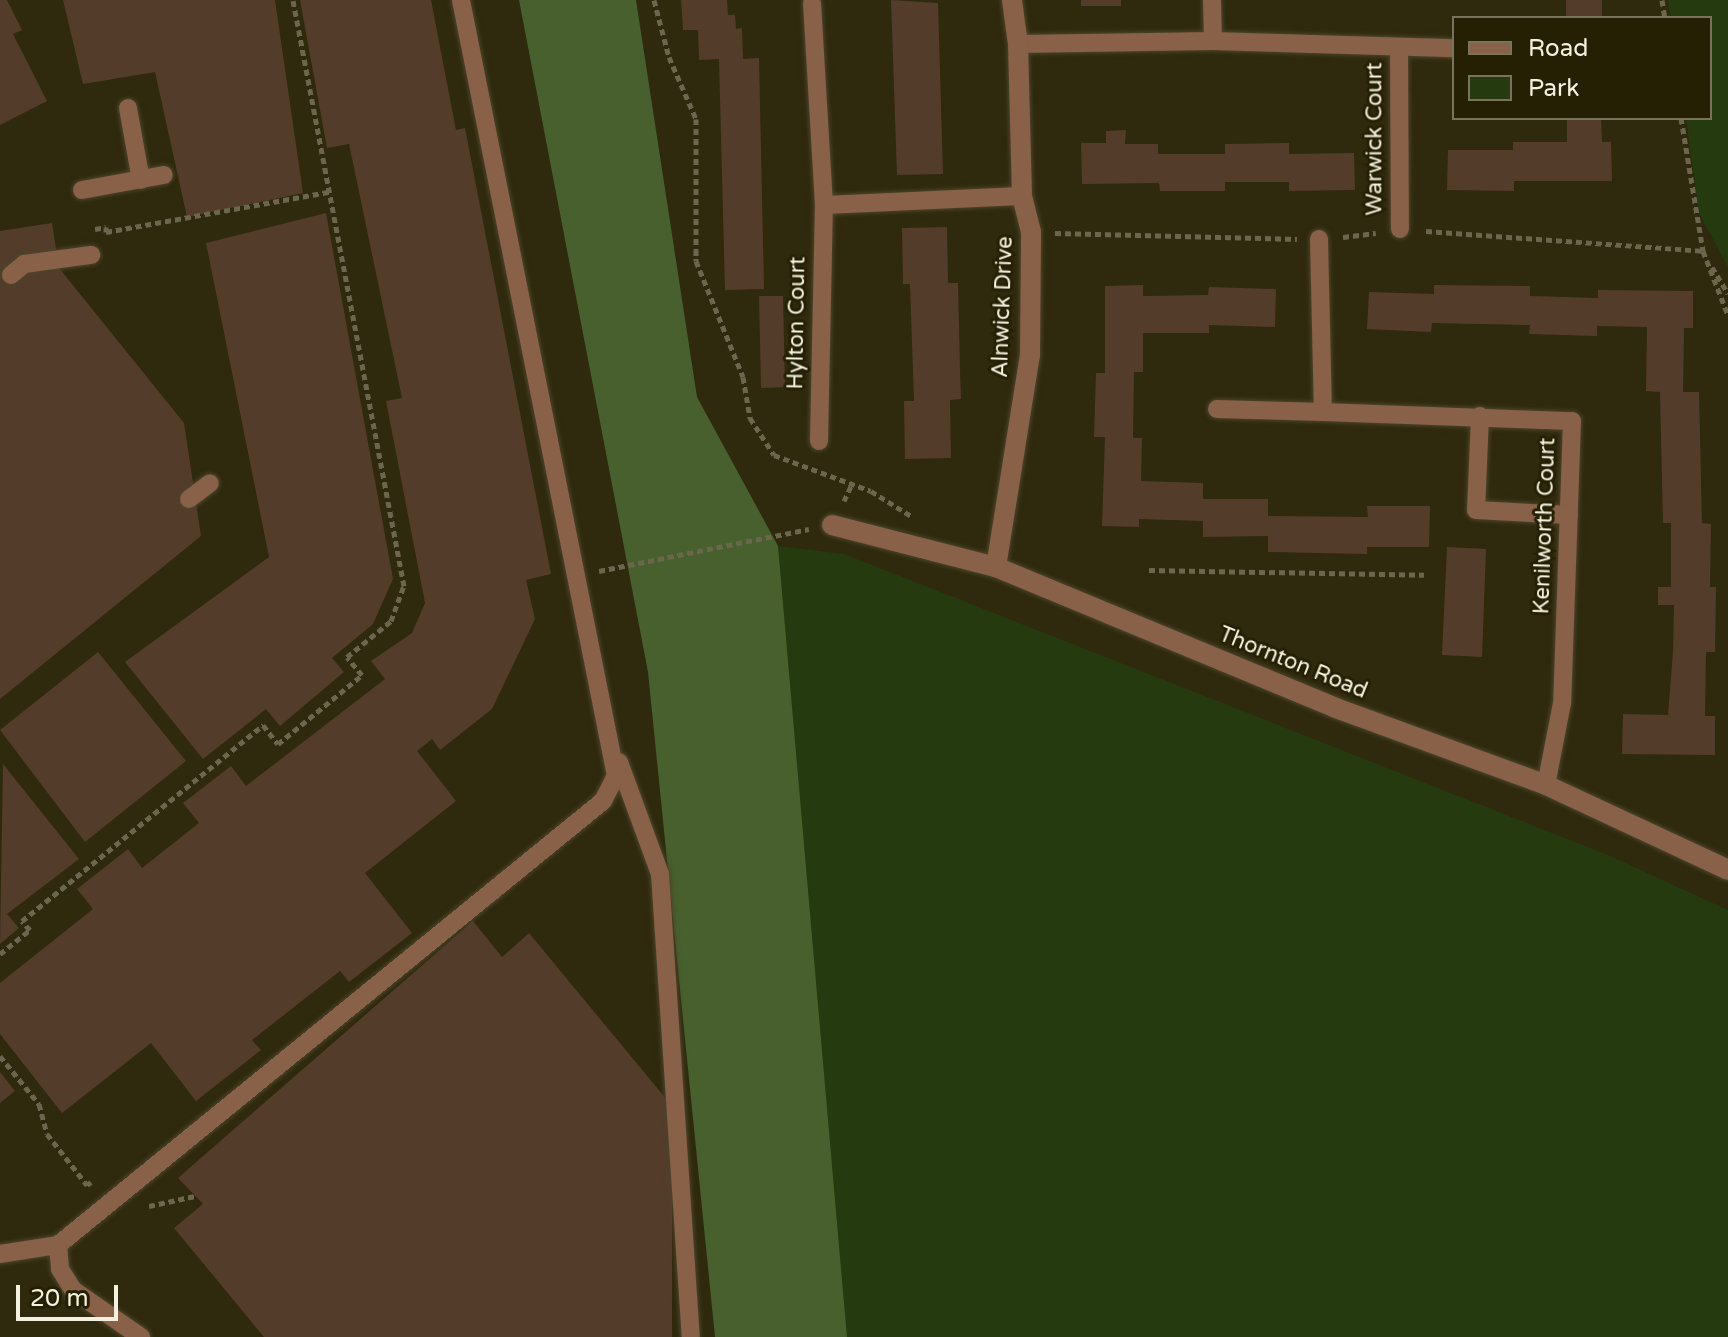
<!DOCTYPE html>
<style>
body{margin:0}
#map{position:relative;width:1728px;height:1337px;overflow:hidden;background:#2f290d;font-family:"Varela Round",sans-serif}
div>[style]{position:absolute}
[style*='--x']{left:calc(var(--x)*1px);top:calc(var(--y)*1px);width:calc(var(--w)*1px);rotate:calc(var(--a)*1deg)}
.green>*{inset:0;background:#263a0f}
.forest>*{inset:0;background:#47602d}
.building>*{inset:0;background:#543c2b}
.path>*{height:5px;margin-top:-2.5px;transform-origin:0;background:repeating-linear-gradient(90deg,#6b664d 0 6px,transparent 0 10px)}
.roads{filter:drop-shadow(0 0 2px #4b452b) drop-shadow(0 0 2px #4b452b)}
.lane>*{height:18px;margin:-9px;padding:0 9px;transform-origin:9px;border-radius:9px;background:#896048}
.street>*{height:20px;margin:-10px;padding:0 10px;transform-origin:10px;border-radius:10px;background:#896048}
span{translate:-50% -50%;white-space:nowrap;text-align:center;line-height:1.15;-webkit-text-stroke:6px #252004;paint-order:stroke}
.street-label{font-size:22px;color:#f4f1e0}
.legend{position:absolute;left:1452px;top:16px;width:260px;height:104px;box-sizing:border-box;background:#252004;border:2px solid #78745c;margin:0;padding:10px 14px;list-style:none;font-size:24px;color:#f4f1e0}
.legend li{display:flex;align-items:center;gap:16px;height:40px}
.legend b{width:40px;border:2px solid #78745c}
.scale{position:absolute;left:16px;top:1285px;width:102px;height:36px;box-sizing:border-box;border:4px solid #f4f1e0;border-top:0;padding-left:10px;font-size:24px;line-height:28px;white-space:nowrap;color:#f4f1e0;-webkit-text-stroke:6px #252004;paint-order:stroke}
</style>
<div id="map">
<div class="green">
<i style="clip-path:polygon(1668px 0,1728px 0,1728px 267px,1699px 213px,1686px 118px,1710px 118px,1710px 18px,1671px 18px)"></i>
<i style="clip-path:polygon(778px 546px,844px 554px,1608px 855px,1728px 910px,1728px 1337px,847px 1337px)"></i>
</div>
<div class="forest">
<i style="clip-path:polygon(519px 0,636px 0,697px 397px,778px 546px,847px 1337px,715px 1337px,648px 672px)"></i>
</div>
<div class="building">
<i style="clip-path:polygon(0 0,7px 0,22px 30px,13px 34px,47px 101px,0 125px)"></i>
<i style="clip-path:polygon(63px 0,275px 0,303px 193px,187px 217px,155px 72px,83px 84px)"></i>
<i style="clip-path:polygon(300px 0,431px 0,456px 130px,465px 128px,551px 574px,526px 580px,535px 619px,492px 709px,440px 750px,432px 739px,417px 751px,456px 801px,365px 873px,412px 933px,349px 982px,340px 971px,252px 1040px,261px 1050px,196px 1101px,151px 1043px,62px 1113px,0 1034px,0 983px,93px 909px,77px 889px,128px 849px,142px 868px,199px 823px,183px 803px,231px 766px,246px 786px,385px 679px,371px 661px,412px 633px,425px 603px,386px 401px,402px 398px,349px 144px,327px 148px)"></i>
<i style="clip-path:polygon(681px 0,727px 0,728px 15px,735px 15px,736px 29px,742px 28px,743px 59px,759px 58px,764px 289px,725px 290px,719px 59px,699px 60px,698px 30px,683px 30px)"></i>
<i style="clip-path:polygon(891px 0,938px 3px,943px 174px,897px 175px)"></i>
<i style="clip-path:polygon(1081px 0,1121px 0,1121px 6px,1081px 6px)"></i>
<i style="clip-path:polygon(1566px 0,1602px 0,1602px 18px,1566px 16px)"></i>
<i style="clip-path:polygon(1567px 118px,1601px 118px,1602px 142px,1611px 142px,1612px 181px,1514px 181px,1514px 191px,1447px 190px,1448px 150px,1513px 150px,1513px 142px,1567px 142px)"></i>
<i style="clip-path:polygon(1126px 130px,1125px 144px,1158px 144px,1158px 154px,1225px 154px,1225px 144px,1289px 143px,1289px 154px,1354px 153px,1355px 190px,1289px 191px,1289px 182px,1225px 182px,1225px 191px,1160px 191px,1159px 183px,1082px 184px,1081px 143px,1106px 143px,1106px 131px)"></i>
<i style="clip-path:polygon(326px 213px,393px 579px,373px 624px,332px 658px,344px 672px,280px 726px,266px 709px,203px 759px,125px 662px,269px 557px,206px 243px)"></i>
<i style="clip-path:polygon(52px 223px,59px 268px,184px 423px,201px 536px,0 699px,0 231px)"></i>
<i style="clip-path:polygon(947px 227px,948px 283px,958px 283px,960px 370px,961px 399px,950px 400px,951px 458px,905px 459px,904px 401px,914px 401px,910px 284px,903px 284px,902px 228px)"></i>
<i style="clip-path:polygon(1143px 285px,1143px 296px,1208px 295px,1209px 287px,1276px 289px,1275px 327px,1209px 325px,1209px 333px,1143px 333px,1143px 372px,1134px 372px,1133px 438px,1142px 438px,1141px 481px,1203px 483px,1203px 499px,1268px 499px,1268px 516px,1368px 517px,1367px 506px,1430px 506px,1429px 547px,1367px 547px,1367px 554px,1268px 552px,1268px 536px,1203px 537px,1203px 521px,1139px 519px,1139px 527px,1102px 526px,1105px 437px,1094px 437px,1096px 373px,1105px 373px,1105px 286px)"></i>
<i style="clip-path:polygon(1434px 285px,1530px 286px,1530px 296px,1565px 297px,1598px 298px,1598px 290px,1693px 291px,1693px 328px,1684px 328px,1683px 392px,1699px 392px,1702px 523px,1711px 524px,1710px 587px,1716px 587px,1715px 652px,1706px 652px,1705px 716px,1715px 716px,1715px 755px,1622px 754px,1623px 714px,1668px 715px,1673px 652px,1674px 605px,1658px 605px,1658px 587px,1671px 587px,1671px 523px,1663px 523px,1660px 392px,1646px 391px,1647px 327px,1597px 326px,1597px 336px,1529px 334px,1530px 325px,1432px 323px,1431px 332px,1367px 329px,1369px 292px,1434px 294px)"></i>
<i style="clip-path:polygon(759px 296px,783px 296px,785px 387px,761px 388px)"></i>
<i style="clip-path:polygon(1447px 547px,1486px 549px,1482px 657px,1442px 655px)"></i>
<i style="clip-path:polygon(98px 652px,186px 761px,85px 842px,0 730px)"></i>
<i style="clip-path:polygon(3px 764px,79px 859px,7px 914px,19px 928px,0 944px)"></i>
<i style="clip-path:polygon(473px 921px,502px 957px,529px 933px,672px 1106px,672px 1337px,264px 1337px,174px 1228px,203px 1204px,178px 1178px)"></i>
<i style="clip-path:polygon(0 1072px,15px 1091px,0 1103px)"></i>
</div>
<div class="path">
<i style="--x:654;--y:0;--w:59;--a:75.3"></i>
<i style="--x:669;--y:57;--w:68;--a:66.5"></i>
<i style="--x:696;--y:119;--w:142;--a:90"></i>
<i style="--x:696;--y:261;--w:125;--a:67.9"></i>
<i style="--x:743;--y:377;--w:42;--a:80.3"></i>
<i style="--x:750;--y:418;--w:44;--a:57"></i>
<i style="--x:774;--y:455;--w:103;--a:20.4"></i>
<i style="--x:871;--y:491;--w:47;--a:32"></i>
<i style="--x:1662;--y:0;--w:18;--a:81"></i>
<i style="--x:1681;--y:118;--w:135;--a:80.6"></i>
<i style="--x:95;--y:229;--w:11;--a:-10"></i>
<i style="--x:106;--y:227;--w:5;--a:90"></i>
<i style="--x:106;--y:232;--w:227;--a:-10.2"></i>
<i style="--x:1426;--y:231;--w:278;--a:4.1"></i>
<i style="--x:1703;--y:251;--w:69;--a:68.7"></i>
<i style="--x:1055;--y:233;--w:242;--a:1.4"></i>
<i style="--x:1343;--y:237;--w:33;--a:-7"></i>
<i style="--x:1712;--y:267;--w:31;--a:59"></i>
<i style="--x:844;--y:501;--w:19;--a:-65"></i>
<i style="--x:1149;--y:570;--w:275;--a:1"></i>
<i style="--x:599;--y:571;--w:214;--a:-11.3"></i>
<i style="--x:0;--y:954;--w:38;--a:-39"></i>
<i style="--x:30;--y:930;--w:12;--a:-132"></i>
<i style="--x:22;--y:921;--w:311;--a:-39.1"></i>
<i style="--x:263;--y:725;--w:24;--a:52"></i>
<i style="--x:278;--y:744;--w:109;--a:-39.4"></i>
<i style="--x:362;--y:675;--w:23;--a:-130"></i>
<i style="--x:347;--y:657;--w:57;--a:-39.3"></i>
<i style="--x:391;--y:621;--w:37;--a:-70"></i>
<i style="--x:404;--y:586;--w:596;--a:-100.73"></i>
<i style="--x:0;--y:1056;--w:62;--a:50.9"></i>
<i style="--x:39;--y:1104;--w:31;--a:75"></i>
<i style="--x:47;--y:1134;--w:65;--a:51.9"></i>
<i style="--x:87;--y:1185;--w:5;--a:-37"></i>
<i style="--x:149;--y:1206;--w:47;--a:-12.3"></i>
</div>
<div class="roads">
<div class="lane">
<i style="--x:1212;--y:0;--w:41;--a:88.6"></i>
<i style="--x:812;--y:3;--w:202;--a:86.6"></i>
<i style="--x:824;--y:205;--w:198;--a:-2.6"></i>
<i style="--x:1018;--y:44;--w:195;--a:-0.9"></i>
<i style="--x:1213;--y:41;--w:241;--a:1.7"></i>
<i style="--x:1399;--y:49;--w:180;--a:89.7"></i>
<i style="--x:128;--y:108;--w:73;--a:79.8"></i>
<i style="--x:82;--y:190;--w:83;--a:-10.4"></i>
<i style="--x:1319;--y:239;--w:173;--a:88.7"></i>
<i style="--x:1323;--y:412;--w:249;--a:2.1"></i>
<i style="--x:1572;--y:421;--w:282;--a:92"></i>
<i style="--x:1562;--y:703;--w:84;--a:101"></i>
<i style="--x:11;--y:275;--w:17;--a:-40"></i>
<i style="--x:24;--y:264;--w:68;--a:-7.7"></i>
<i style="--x:1217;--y:409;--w:106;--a:1.6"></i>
<i style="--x:1480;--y:416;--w:94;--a:92.4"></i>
<i style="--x:1476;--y:510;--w:93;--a:3.1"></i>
<i style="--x:819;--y:441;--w:236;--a:-88.8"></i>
<i style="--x:189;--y:499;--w:26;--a:-37"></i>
<i style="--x:619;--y:762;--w:119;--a:69.9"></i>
<i style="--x:660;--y:874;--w:464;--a:86.2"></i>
<i style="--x:58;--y:1245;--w:24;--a:85"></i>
<i style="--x:60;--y:1269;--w:25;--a:58"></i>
<i style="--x:73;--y:1290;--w:83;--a:34.7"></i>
<i style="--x:0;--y:1254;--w:59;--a:-8.8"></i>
<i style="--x:58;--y:1245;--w:703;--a:-39.17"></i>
<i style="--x:603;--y:801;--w:28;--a:-63"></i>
<i style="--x:616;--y:776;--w:791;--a:-101.3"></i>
</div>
<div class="street">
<i style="--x:832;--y:525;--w:169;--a:14.4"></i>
<i style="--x:996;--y:567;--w:368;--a:22.5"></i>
<i style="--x:1336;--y:708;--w:224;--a:20.1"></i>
<i style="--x:1546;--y:785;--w:201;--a:25"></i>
<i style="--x:996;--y:567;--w:215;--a:-80.9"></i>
<i style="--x:1030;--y:355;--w:123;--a:-89.5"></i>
<i style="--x:1031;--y:232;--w:37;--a:-104"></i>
<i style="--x:1022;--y:196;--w:152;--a:-91.5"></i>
<i style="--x:1018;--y:44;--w:44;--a:-97.8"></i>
</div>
</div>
<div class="street-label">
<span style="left:1375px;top:139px;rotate:-90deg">Warwick Court</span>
<span style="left:1003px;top:307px;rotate:-88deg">Alnwick Drive</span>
<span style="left:797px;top:323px;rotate:-89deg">Hylton Court</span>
<span style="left:1545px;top:526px;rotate:-88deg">Kenilworth Court</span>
<span style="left:1293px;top:663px;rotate:22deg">Thornton Road</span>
</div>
<ul class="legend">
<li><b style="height:10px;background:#896048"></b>Road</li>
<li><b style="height:22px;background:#263a0f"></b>Park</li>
</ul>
<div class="scale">20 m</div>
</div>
